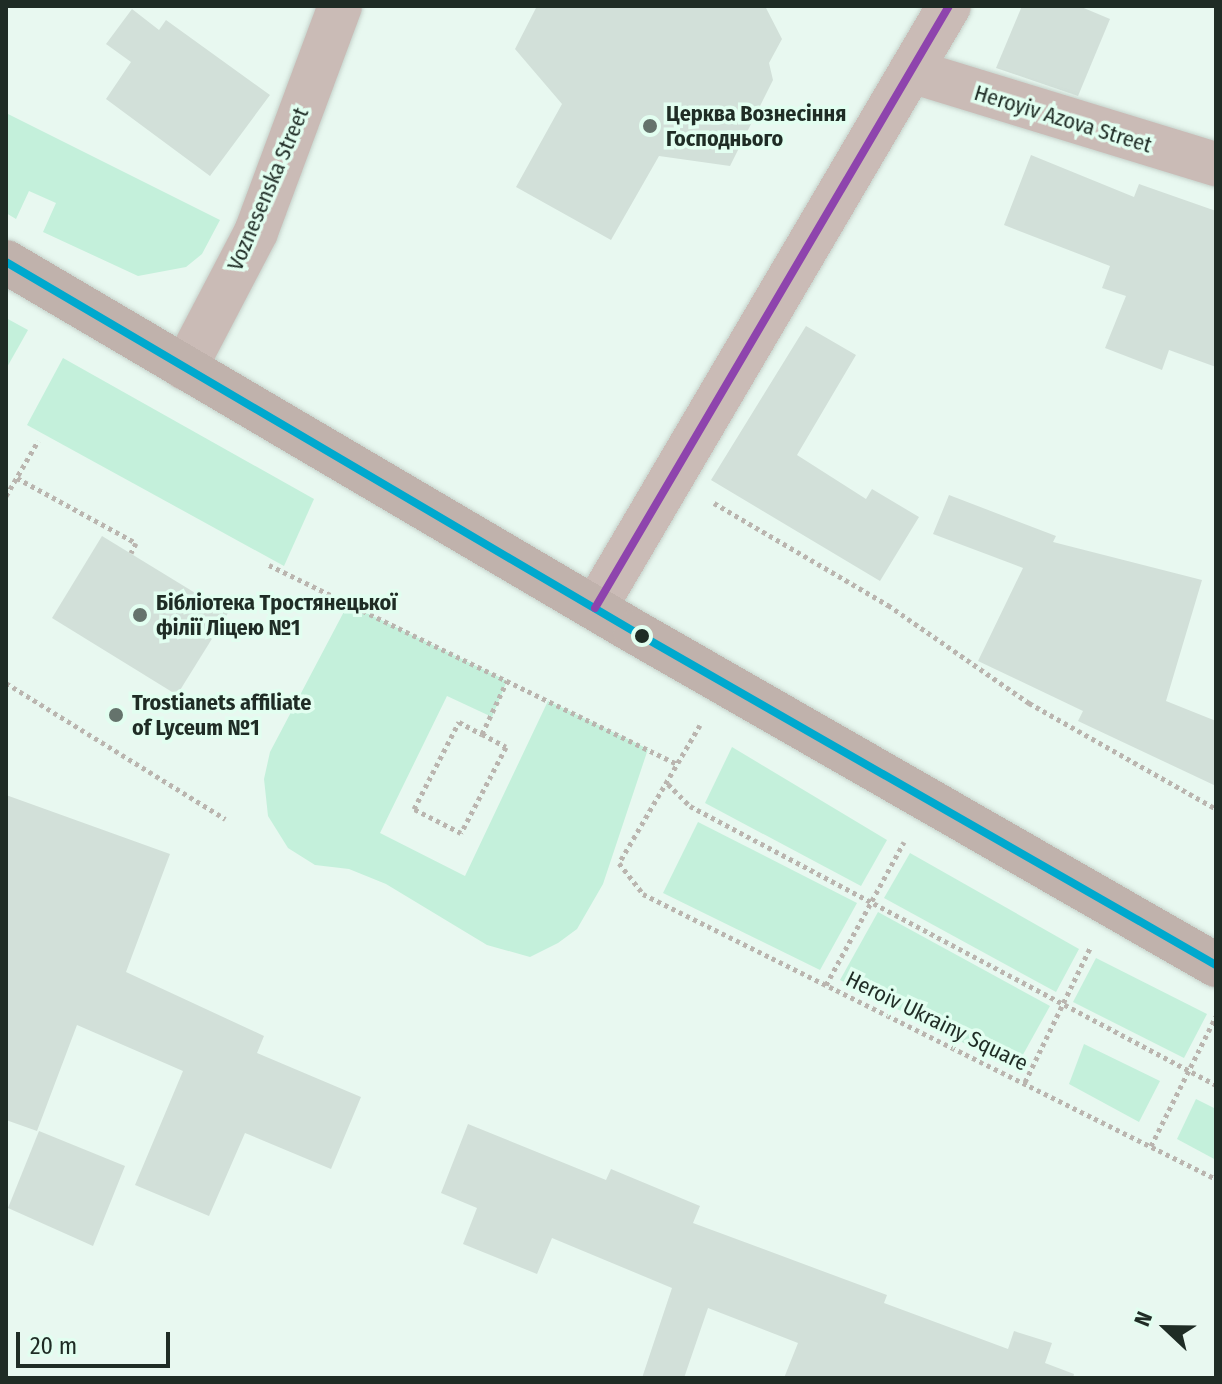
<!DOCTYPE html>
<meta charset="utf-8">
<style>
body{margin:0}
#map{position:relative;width:1222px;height:1384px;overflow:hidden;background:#e8f8f0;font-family:"Fira Sans Condensed",sans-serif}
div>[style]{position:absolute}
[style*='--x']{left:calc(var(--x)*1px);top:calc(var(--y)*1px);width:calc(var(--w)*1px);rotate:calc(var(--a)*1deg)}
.green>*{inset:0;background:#c4f0db}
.building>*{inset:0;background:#d2e0d9}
.path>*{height:5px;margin-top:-2.5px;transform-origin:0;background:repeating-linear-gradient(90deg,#bab5af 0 4px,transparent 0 8px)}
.roads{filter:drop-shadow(0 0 2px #c5d2cb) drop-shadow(0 0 2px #c5d2cb)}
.minor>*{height:44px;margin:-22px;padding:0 22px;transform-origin:22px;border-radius:22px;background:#cabbb6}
.major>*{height:44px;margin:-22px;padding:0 22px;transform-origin:22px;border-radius:22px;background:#c0b2ac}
.bus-1>*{height:8px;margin:-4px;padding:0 4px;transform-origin:4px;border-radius:4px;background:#00a9ce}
.bus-2>*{height:8px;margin:-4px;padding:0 4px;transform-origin:4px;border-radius:4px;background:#8e44ad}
.dots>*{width:22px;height:22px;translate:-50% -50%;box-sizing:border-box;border:4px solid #e2fef0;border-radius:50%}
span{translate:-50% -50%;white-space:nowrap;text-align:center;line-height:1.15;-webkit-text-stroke:7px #e2fef0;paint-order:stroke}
.poi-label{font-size:22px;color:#1f2c25;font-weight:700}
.left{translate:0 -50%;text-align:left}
.street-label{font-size:22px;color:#1f2c25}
.frame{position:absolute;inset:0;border:8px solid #1f2c25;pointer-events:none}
.north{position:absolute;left:1126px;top:1288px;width:80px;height:80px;-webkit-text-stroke:6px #e2fef0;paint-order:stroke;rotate:292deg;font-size:22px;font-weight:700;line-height:32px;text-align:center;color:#1f2c25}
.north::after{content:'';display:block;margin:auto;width:28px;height:36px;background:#1f2c25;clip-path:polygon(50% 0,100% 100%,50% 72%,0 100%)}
.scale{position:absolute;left:16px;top:1332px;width:154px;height:36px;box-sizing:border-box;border:4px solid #1f2c25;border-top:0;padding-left:10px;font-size:24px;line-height:28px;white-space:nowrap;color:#1f2c25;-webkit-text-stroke:6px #e2fef0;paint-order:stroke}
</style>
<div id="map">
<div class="green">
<i style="clip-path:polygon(6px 113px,220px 220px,202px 254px,186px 267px,138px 276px,43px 232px,56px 203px,29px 191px,16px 219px,6px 213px)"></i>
<i style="clip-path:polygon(6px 318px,28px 330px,6px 369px)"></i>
<i style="clip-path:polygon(63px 358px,314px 499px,284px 566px,27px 425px)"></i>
<i style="clip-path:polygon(348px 604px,507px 681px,492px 717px,447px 696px,380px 833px,465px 876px,548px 701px,648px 749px,603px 884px,577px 929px,558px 943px,530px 957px,487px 945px,386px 884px,349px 869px,315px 865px,288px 848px,268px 816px,264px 779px,270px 752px)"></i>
<i style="clip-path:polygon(732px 747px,887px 840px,861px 886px,705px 803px)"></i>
<i style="clip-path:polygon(698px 822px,857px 903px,820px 970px,663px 893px)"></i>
<i style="clip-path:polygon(910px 853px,1079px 949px,1056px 992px,884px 898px)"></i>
<i style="clip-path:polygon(878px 912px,1050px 1006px,1015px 1069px,840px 980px)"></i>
<i style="clip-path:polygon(1096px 958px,1207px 1014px,1184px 1058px,1073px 1002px)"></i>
<i style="clip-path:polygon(1084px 1044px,1160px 1081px,1139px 1122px,1069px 1084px)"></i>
<i style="clip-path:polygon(1196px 1099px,1216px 1109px,1216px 1160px,1177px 1139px)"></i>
</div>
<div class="building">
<i style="clip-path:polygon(537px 6px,765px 6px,782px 39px,769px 63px,773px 80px,730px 166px,659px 156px,611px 240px,516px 187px,562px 104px,515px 49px)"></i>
<i style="clip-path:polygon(1022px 6px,1079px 6px,1110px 19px,1078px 96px,996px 68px)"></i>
<i style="clip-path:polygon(132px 9px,159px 30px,166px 20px,270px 95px,210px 176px,106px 99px,131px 62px,106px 44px)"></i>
<i style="clip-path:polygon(1031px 155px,1134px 197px,1139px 184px,1216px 211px,1216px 367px,1169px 350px,1162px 370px,1105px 348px,1126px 296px,1102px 288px,1110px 266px,1004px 225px)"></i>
<i style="clip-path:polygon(806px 326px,856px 355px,797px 455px,866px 499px,872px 489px,919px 517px,880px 581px,711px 480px)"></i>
<i style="clip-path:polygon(949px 495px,1056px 536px,1053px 542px,1202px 580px,1166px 701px,1216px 721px,1216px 786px,1078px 721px,1083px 711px,978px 661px,1023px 568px,933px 534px)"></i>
<i style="clip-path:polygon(102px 536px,228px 613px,177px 695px,52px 618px)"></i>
<i style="clip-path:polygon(6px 795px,170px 854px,126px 972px,264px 1036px,257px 1053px,361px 1097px,331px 1169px,245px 1133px,209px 1216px,135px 1185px,183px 1071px,77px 1025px,37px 1131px,6px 1120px)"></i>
<i style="clip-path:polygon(468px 1124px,606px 1180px,611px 1169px,700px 1206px,693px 1223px,887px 1295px,884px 1303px,1008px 1349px,1014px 1331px,1052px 1343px,1045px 1363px,1074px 1374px,1073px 1378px,784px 1378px,798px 1343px,708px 1308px,684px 1378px,642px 1378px,672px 1288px,552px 1238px,537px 1274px,463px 1244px,477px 1208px,441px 1193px)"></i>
<i style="clip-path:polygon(39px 1131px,125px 1166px,93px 1246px,8px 1208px)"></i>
</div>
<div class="path">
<i style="--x:17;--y:478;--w:136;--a:28.6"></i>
<i style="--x:136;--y:543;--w:11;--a:117"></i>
<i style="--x:6;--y:496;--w:64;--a:-59.8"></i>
<i style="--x:714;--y:503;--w:202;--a:30.4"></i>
<i style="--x:888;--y:605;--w:172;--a:34.8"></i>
<i style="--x:1029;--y:703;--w:215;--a:29.5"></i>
<i style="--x:269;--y:565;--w:454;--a:26"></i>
<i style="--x:6;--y:683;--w:258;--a:31.8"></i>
<i style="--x:700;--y:725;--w:160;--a:120.4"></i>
<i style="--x:619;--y:863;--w:39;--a:52"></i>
<i style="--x:643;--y:894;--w:640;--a:26.44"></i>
<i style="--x:482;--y:734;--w:27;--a:28"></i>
<i style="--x:506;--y:747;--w:97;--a:117.6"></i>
<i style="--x:461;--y:833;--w:53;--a:-152.9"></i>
<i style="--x:414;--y:809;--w:98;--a:-62.7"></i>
<i style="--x:459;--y:722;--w:26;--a:28"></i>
<i style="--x:482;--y:734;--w:59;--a:-64.7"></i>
<i style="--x:668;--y:784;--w:31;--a:45"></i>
<i style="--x:690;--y:806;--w:595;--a:27.94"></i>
<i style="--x:826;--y:985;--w:163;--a:-61.4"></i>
<i style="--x:1025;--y:1082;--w:149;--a:-64.1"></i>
<i style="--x:1151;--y:1146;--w:145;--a:-63.4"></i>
</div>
<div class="roads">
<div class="minor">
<i style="--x:911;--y:71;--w:319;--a:17"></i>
<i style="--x:185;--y:368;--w:153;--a:-62.4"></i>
<i style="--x:256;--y:232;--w:241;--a:-69.6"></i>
<i style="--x:595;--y:608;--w:698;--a:-59.54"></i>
</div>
<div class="major">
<i style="--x:6;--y:262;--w:730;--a:30.47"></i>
<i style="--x:635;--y:632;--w:670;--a:29.82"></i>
</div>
</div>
<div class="bus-1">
<i style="--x:6;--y:262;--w:730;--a:30.47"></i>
<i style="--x:635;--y:632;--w:670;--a:29.82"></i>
</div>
<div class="bus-2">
<i style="--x:595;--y:608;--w:698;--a:-59.54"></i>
</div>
<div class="dots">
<i style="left:650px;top:126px;background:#65736c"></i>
<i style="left:140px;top:615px;background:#65736c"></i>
<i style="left:642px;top:636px;background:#1f2c25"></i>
<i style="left:116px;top:715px;background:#65736c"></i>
</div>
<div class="poi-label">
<span class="left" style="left:666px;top:126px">Церква Вознесіння<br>Господнього</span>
<span class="left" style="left:156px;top:615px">Бібліотека Тростянецької<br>філії Ліцею №1</span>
<span class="left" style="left:132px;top:715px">Trostianets affiliate<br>of Lyceum №1</span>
</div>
<div class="street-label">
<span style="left:1063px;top:119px;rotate:17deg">Heroyiv Azova Street</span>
<span style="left:268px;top:189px;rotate:-67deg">Voznesenska Street</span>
<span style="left:937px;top:1021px;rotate:26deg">Heroiv Ukrainy Square</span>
</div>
<div class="frame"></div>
<div class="north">N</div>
<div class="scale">20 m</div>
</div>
